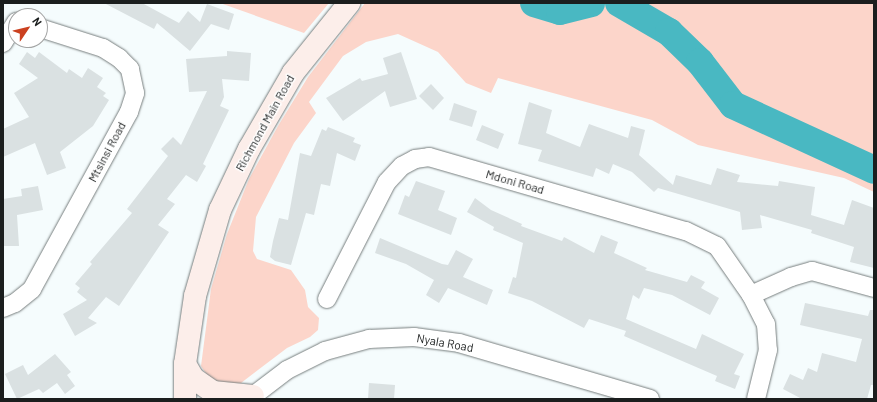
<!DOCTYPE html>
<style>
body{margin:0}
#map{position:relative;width:877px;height:402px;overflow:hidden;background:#f5fcfd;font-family:Barlow,sans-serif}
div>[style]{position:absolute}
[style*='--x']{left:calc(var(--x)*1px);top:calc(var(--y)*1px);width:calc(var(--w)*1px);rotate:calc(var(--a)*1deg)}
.green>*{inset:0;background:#fcd5ca}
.river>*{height:28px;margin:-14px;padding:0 14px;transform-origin:14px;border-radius:14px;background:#49b8c2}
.building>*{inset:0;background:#dae1e2}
.roads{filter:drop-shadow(0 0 1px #777e7e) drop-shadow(0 0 1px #777e7e)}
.street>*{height:18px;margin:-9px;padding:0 9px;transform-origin:9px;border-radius:9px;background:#fff}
.secondary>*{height:22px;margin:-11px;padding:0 11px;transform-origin:11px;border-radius:11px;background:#fceeea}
span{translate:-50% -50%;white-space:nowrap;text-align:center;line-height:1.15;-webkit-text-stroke:3px #fff;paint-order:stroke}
.street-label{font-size:12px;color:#1b1e1e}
.frame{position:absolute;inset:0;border:4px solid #1b1e1e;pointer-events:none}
.north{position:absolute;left:8px;top:8px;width:40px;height:40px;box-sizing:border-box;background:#fff;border:1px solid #a4a5a5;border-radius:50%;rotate:55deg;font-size:11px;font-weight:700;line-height:16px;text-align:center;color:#1b1e1e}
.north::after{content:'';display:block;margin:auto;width:14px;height:18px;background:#cb4120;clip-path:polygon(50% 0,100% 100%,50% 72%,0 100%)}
</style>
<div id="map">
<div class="green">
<i style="clip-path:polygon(220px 3px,329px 3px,304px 33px)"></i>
<i style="clip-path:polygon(365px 3px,874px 3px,874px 192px,844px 178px,698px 145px,652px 120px,498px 78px,491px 93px,466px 83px,438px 52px,398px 34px,366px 42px,343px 56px,309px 102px,316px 113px,294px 143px,256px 217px,253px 251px,257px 259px,291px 270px,305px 290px,308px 307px,319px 318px,318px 330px,310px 337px,287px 348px,241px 383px,225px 386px,207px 375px,201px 366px,211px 289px,227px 234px,249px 179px,278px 126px,308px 77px)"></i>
</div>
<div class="river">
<i style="--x:534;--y:3;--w:27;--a:17"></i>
<i style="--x:560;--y:11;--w:32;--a:-14"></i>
<i style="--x:619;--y:3;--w:58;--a:30.1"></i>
<i style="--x:669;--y:32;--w:43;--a:44.1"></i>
<i style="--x:700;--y:62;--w:54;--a:52.5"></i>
<i style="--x:733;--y:105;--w:155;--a:24.7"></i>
</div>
<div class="building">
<i style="clip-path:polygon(104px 3px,142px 3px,179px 23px,188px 11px,200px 22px,207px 4px,234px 14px,229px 30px,211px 24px,190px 51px,157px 23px,154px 29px)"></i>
<i style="clip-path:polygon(227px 51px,251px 53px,249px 81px,222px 79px,224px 97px,220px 106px,229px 110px,203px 164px,206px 166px,197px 182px,186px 175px,167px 199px,175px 204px,158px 225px,169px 232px,119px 306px,106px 297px,88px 318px,97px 323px,75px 336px,63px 314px,87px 300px,77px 292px,80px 288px,75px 284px,92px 264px,90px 262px,132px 213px,127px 209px,168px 156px,161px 149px,173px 137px,181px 145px,207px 91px,189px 92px,186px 59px,227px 56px)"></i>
<i style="clip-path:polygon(27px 52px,35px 58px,39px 52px,67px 73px,69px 69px,82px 78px,88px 68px,103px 78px,97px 87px,106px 93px,103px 96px,109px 100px,93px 126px,60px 152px,66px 168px,47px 175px,35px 143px,3px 157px,3px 129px,29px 117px,14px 93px,38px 78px,19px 64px)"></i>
<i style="clip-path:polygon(401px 52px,417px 99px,390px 107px,385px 91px,343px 121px,326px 98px,360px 78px,362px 81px,388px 74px,383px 58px)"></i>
<i style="clip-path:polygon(431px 84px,444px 98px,433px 110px,419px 96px)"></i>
<i style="clip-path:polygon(529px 102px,552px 110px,546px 133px,580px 147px,589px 124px,628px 138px,631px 126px,645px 130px,639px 155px,673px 185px,676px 175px,711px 185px,717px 168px,740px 175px,737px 182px,778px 186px,779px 181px,815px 187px,811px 215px,844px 225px,852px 200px,874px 208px,874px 268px,850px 262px,854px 247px,811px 233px,812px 230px,760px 215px,762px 228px,742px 230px,740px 212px,658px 188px,654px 192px,632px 172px,613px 164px,609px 174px,596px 168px,593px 177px,538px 161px,542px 150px,518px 144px)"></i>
<i style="clip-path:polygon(454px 103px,477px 111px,472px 127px,449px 120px)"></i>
<i style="clip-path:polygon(482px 125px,504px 134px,498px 149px,476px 140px)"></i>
<i style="clip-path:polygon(328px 127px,355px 138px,353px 142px,361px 145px,355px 161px,337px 153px,330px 186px,321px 184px,314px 215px,306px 213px,291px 265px,275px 261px,270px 257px,273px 241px,279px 218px,288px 220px,300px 153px,311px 156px,322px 129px,326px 131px)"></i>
<i style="clip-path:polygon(416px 181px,445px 191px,438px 210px,457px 218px,451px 235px,398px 214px,405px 195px,409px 197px)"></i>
<i style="clip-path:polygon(38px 186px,43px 210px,17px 215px,19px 246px,3px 246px,3px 199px,22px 196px,21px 189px)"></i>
<i style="clip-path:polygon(475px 198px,491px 210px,522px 224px,521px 226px,562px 241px,564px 237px,594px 253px,601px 235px,618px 242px,614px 253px,647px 268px,645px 270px,687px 282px,691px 275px,705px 282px,701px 288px,719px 298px,710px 315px,672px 295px,644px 288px,639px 299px,633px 295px,626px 319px,696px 349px,702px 334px,744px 354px,734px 374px,740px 376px,735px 389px,715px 381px,717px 376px,624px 336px,626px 331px,589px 319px,584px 328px,532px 301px,508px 293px,513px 277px,516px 278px,523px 243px,493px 230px,494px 227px,467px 212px)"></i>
<i style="clip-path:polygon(380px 238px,442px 264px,448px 265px,456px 250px,473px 259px,463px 277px,493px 290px,487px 305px,448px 288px,439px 303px,426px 295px,434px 280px,406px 264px,375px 253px)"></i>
<i style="clip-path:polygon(805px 303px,868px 316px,870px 310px,874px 310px,874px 385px,871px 385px,867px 399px,802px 399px,783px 389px,790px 374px,803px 380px,808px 368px,817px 372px,822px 353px,856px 362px,862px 339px,800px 325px)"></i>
<i style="clip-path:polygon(55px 354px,71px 372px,67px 375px,75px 386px,65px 394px,57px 383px,43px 393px,39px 389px,17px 399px,5px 374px,23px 365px,28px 375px)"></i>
<i style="clip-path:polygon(369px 383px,395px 385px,394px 399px,368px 399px)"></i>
</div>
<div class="roads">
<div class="street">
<i style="--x:3;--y:43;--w:25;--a:-58"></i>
<i style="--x:751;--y:295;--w:44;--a:-24.2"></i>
<i style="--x:791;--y:277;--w:22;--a:-16"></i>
<i style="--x:812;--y:271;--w:64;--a:15.3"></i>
<i style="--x:327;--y:299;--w:131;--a:-62.9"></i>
<i style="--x:387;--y:182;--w:22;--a:-47"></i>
<i style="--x:402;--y:166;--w:15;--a:-28"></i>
<i style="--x:415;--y:159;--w:14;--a:-8"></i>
<i style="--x:429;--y:157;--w:267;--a:16.1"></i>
<i style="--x:686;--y:231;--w:34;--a:26"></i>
<i style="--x:717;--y:246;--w:60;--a:55.2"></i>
<i style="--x:751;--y:295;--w:33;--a:63"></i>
<i style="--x:766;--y:324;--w:26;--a:86"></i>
<i style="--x:768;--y:350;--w:50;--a:103.8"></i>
<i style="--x:3;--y:308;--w:13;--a:-23"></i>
<i style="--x:15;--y:303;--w:22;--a:-39"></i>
<i style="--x:32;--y:289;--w:202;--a:-61.3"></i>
<i style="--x:129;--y:112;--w:20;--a:-72"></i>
<i style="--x:135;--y:93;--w:25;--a:-102"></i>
<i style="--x:130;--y:69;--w:16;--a:-135"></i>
<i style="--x:119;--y:58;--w:19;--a:-148"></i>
<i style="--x:103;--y:48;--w:66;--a:-162.4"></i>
<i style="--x:249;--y:399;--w:48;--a:-37.3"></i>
<i style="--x:287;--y:370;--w:42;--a:-26.6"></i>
<i style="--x:325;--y:351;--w:46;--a:-15.3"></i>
<i style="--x:369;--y:339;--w:45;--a:-2.5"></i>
<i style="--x:414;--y:337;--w:45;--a:7.6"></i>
<i style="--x:459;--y:343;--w:199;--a:16.3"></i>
</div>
<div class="secondary">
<i style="--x:185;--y:364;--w:16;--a:60"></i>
<i style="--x:193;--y:378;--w:24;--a:35"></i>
<i style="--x:213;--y:392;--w:40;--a:5.7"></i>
<i style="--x:185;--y:399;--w:35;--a:-90"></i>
<i style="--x:185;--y:364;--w:69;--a:-81.6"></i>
<i style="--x:195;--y:296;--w:90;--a:-73.8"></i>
<i style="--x:220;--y:210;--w:68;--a:-64.6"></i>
<i style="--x:249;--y:149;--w:88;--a:-59.9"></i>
<i style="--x:293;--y:73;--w:90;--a:-51.3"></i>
</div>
</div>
<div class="street-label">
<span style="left:265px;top:123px;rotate:-61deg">Richmond Main Road</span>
<span style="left:107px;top:152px;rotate:-62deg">Mtsinsi Road</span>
<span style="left:515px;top:182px;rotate:16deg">Mdoni Road</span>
<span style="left:445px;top:343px;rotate:10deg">Nyala Road</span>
</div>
<div class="frame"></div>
<div class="north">N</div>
</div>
